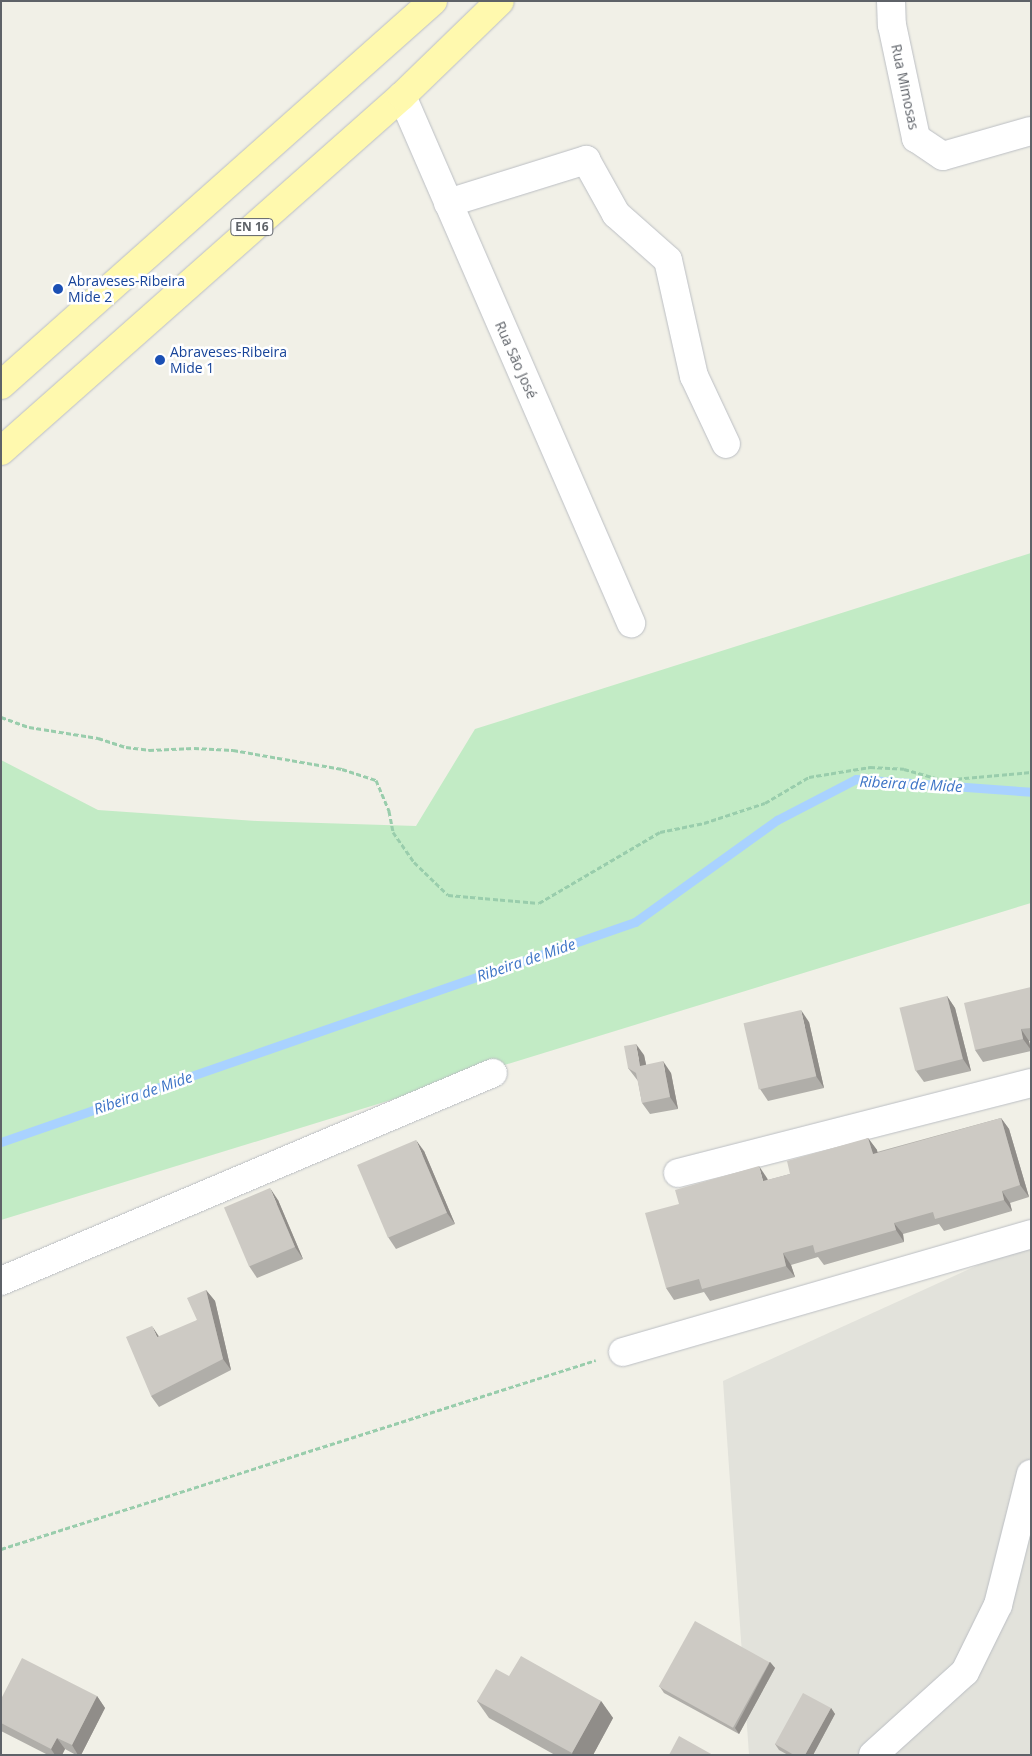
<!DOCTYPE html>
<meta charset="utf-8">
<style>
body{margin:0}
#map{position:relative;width:1032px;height:1756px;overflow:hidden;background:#f1f0e7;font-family:"Open Sans",sans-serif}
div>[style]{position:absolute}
.industrial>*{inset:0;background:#e2e2db}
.green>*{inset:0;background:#c2ebc5}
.stream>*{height:9px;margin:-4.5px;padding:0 4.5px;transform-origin:4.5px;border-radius:4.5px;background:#a9d2ff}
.path>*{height:3px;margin-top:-1.5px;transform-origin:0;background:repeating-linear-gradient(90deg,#99cdac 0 5px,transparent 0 7.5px)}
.roads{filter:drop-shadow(0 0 1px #bbbec3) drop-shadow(0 0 1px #bbbec3)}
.street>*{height:28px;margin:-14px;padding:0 14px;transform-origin:14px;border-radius:14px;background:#fff}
.primary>*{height:28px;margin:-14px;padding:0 14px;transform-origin:14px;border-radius:14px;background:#fff9ae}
.wall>*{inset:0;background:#b0aea9}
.shaded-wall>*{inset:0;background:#908d89}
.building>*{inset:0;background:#cdcac4;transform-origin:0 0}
.dots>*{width:14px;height:14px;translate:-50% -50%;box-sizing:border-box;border:2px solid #fff;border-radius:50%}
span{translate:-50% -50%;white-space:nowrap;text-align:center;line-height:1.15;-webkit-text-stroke:5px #fff;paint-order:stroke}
.shield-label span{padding:1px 4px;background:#fff;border:1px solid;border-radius:4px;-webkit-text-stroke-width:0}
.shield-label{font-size:12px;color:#5e6268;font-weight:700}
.street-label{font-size:14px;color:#5e6268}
.transit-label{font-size:14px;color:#164399}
.left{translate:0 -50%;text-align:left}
.water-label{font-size:15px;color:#3d74c6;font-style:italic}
.frame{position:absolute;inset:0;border:2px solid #5e6268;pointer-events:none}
</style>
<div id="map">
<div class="industrial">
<div style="clip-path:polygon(1031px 1241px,1031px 1755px,749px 1755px,723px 1381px)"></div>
</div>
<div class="green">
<div style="clip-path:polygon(1031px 553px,1031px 903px,1px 1220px,1px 760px,98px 810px,257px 821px,416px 826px,475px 729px)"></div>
</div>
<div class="stream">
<div style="left:1px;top:1142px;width:671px;rotate:-19.14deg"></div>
<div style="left:635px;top:922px;width:175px;rotate:-35.7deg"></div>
<div style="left:777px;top:820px;width:89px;rotate:-27.4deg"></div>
<div style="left:856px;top:779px;width:175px;rotate:4.2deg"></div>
</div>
<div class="path">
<div style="left:1px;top:717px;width:30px;rotate:20deg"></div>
<div style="left:29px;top:727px;width:70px;rotate:9.1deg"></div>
<div style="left:98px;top:738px;width:29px;rotate:18deg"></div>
<div style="left:126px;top:747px;width:23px;rotate:7deg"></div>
<div style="left:149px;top:750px;width:45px;rotate:-2.5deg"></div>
<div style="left:194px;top:748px;width:39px;rotate:3deg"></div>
<div style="left:233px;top:750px;width:111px;rotate:9.9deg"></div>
<div style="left:342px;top:769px;width:36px;rotate:18deg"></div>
<div style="left:376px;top:780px;width:34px;rotate:67deg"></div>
<div style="left:389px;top:811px;width:21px;rotate:79deg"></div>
<div style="left:393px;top:832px;width:37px;rotate:55deg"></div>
<div style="left:414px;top:862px;width:47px;rotate:44.1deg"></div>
<div style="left:448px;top:895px;width:91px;rotate:5deg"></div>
<div style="left:539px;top:903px;width:140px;rotate:-30.4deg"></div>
<div style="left:660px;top:832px;width:45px;rotate:-11.6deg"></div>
<div style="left:704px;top:823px;width:64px;rotate:-18.2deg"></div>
<div style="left:765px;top:803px;width:51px;rotate:-30.6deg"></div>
<div style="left:809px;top:777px;width:62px;rotate:-9.3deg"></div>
<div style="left:870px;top:767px;width:34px;rotate:3deg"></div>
<div style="left:904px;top:769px;width:40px;rotate:16deg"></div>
<div style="left:942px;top:780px;width:89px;rotate:-5.1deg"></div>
<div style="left:1px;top:1549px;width:624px;rotate:-17.62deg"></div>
</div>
<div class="roads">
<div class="street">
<div style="left:891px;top:1px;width:24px;rotate:88deg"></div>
<div style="left:892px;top:25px;width:116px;rotate:78deg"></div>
<div style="left:916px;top:138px;width:32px;rotate:34deg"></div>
<div style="left:943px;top:156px;width:91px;rotate:-15.9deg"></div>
<div style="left:402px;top:96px;width:575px;rotate:66.51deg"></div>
<div style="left:448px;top:203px;width:145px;rotate:-17.3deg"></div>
<div style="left:586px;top:160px;width:62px;rotate:60.9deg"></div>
<div style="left:616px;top:214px;width:69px;rotate:41.5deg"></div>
<div style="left:668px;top:260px;width:119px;rotate:77.4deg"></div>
<div style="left:694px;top:376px;width:75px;rotate:64.8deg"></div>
<div style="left:678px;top:1173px;width:364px;rotate:-14.3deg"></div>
<div style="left:1px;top:1281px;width:534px;rotate:-22.92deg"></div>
<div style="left:623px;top:1352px;width:425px;rotate:-16.1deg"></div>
<div style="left:873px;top:1755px;width:124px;rotate:-42.1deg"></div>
<div style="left:965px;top:1672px;width:75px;rotate:-63.8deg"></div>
<div style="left:998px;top:1605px;width:135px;rotate:-75.9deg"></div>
</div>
<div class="primary">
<div style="left:1px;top:385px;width:578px;rotate:-41.63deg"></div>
<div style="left:1px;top:451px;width:536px;rotate:-41.52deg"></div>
<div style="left:402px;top:96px;width:136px;rotate:-44.1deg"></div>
</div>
</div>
<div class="wall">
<div style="clip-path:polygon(1031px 987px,1031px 1041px,1029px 1041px,1031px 1051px,983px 1062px,975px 1050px)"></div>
<div style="clip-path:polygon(947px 996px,955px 1008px,971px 1071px,924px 1082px,916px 1071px)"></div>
<div style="clip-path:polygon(809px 1022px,824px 1088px,768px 1101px,760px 1089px)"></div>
<div style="clip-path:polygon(644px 1055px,646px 1065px,671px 1073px,678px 1109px,650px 1114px,642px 1103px,638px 1081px,628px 1068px)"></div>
<div style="clip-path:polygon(1001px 1118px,1009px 1129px,1029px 1197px,1010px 1203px,1012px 1211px,944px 1231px,939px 1224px,903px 1234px,904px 1242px,824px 1265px,818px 1257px,791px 1265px,795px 1277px,710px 1301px,704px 1292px,674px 1300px,666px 1288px,767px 1178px,768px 1180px,790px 1174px,868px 1138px,877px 1150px,877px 1152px)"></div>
<div style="clip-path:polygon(424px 1151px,455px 1224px,396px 1249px,388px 1237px)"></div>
<div style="clip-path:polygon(278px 1200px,303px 1259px,257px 1278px,249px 1266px)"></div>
<div style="clip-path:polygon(206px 1290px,215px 1301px,231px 1370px,159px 1407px,151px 1396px,197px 1320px)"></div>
<div style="clip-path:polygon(770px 1662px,775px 1668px,739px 1734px,664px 1693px,660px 1687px)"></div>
<div style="clip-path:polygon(509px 1676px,601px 1701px,613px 1718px,593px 1755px,555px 1755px,489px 1718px,477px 1701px)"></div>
<div style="clip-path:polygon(97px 1696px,105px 1708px,81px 1755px,76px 1755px,65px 1749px,62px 1755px,48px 1755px,1px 1731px,1px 1699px)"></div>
<div style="clip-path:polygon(831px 1708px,835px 1714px,813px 1755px,788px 1755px,779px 1750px,775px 1744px)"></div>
</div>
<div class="shaded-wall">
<div style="clip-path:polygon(947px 996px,955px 1008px,971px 1071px,963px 1059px)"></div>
<div style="clip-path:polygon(801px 1010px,809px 1022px,824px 1088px,816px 1076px)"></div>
<div style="clip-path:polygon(1021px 1029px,1029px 1041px,1031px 1050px,1023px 1039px)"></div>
<div style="clip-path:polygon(636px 1044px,644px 1055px,649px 1078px,640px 1066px)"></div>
<div style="clip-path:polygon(663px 1061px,671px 1073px,678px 1109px,670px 1097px)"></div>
<div style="clip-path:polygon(1001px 1118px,1009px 1129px,1029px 1197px,1020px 1185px)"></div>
<div style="clip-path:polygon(868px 1138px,877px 1150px,881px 1165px,873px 1154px)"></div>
<div style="clip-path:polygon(416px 1140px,424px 1151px,455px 1224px,447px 1213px)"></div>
<div style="clip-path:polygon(759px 1166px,767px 1178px,771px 1193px,763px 1181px)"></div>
<div style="clip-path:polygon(270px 1188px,278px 1200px,303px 1259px,295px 1247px)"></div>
<div style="clip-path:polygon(1002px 1191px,1010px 1203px,1012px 1211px,1004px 1200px)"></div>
<div style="clip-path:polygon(894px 1223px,903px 1234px,904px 1242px,896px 1230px)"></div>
<div style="clip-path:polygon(783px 1253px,791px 1265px,795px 1277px,786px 1266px)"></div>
<div style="clip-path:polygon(206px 1290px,215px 1301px,231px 1370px,223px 1359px)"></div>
<div style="clip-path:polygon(152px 1326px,160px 1338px,157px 1337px)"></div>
<div style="clip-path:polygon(770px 1662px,775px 1668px,739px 1734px,735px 1728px)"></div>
<div style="clip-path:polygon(97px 1696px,105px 1708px,81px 1755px,78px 1755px,72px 1745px)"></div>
<div style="clip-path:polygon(601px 1701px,613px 1718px,593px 1755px,573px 1755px,572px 1753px)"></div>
<div style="clip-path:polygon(831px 1708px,835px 1714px,813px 1755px,805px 1755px)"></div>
<div style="clip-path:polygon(57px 1738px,65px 1749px,62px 1755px,55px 1755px,51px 1749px)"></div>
</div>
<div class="building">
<div style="clip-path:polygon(1031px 987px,1031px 1028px,1021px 1029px,1023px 1039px,975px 1050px,964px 1003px)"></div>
<div style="left:947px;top:996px;width:65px;height:49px;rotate:76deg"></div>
<div style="left:801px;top:1010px;width:68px;height:59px;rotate:77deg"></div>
<div style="clip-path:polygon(636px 1044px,640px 1066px,663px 1061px,670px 1097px,642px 1103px,636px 1073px,628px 1068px,624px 1046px)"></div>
<div style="clip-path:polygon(1001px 1118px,1020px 1185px,1002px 1191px,1004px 1200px,935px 1219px,933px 1212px,894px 1223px,896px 1230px,815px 1253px,813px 1245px,783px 1253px,786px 1266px,702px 1289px,699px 1279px,666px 1288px,645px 1213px,679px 1204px,675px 1190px,759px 1166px,763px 1181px,790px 1174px,787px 1161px,868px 1138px,873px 1154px)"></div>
<div style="left:416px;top:1140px;width:79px;height:64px;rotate:67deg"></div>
<div style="left:270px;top:1188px;width:64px;height:50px;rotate:67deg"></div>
<div style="clip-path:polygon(206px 1290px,223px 1359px,151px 1396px,126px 1337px,152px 1326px,157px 1337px,197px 1320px,187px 1298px)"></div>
<div style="left:695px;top:1621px;width:85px;height:75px;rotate:29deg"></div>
<div style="clip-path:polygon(521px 1656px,601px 1701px,572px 1753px,477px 1701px,496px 1669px,509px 1676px)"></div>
<div style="clip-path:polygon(22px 1658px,97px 1696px,72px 1745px,57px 1738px,51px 1749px,1px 1723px,1px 1699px)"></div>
<div style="clip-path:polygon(803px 1693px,831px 1708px,805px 1755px,794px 1755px,775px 1744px)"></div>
<div style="clip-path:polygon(679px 1736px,713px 1755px,669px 1755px)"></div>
</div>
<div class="dots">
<div style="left:58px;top:289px;background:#1a4fb4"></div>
<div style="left:160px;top:360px;background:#1a4fb4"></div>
</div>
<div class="shield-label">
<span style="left:252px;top:227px">EN 16</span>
</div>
<div class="street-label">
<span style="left:905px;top:87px;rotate:78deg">Rua Mimosas</span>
<span style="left:516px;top:360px;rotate:66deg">Rua São José</span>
</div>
<div class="transit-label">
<span class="left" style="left:68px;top:289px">Abraveses-Ribeira<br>Mide 2</span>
<span class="left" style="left:170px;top:360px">Abraveses-Ribeira<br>Mide 1</span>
</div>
<div class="water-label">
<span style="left:911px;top:784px;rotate:3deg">Ribeira de Mide</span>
<span style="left:526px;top:960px;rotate:-19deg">Ribeira de Mide</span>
<span style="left:143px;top:1093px;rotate:-19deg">Ribeira de Mide</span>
</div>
<div class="frame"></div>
</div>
